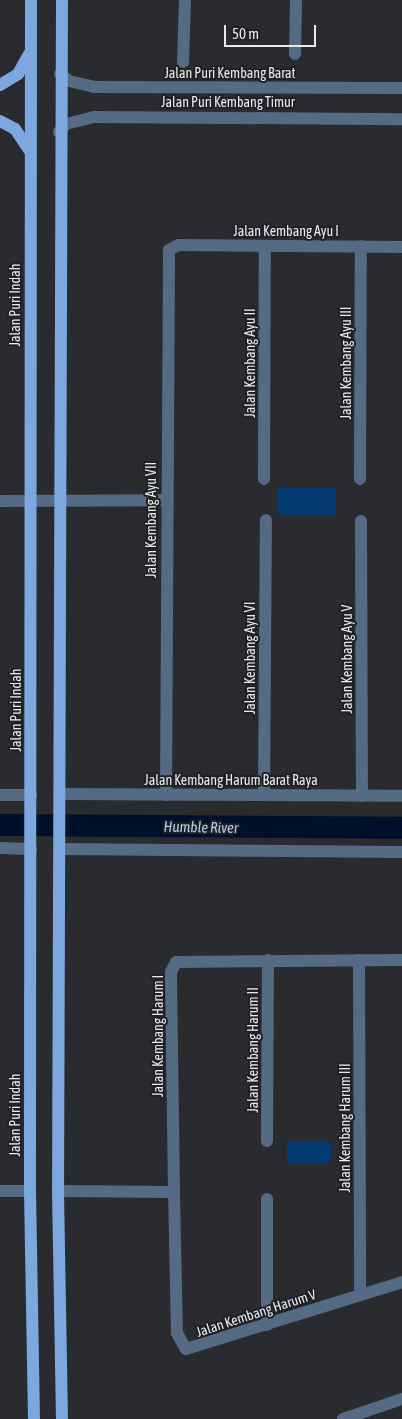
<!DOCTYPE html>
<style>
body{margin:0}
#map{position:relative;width:402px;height:1419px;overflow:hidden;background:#292b2e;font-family:"Asap Condensed",sans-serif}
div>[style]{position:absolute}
.green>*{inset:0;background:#033a71;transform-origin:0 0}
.river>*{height:22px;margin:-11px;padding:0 11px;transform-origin:11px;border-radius:11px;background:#000f2b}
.minor>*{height:12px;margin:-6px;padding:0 6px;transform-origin:6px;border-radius:6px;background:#556a84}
.major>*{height:12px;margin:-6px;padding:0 6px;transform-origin:6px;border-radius:6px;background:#7ca8df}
span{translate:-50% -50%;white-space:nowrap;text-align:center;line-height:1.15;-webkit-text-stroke:4px #1f2124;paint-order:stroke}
.street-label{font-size:14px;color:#e8eaec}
.water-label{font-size:15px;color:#b2ceef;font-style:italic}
.scale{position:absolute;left:224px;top:25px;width:92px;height:22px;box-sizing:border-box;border:2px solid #e8eaec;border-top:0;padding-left:6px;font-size:15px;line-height:18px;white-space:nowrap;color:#e8eaec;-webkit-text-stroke:4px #1f2124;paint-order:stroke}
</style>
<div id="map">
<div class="green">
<div style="left:336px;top:487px;width:28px;height:59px;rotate:90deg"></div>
<div style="left:331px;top:1141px;width:22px;height:44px;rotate:90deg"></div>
</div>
<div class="river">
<div style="left:0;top:825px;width:402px;rotate:0.4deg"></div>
</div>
<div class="minor">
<div style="left:295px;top:54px;width:54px;rotate:-88.9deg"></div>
<div style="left:183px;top:62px;width:62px;rotate:-88.2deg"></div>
<div style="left:60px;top:74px;width:11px;rotate:38deg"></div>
<div style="left:69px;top:81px;width:26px;rotate:13deg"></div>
<div style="left:94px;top:87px;width:308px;rotate:0.2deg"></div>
<div style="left:59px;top:132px;width:11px;rotate:-49deg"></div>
<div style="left:66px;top:124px;width:29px;rotate:-14deg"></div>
<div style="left:94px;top:117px;width:308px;rotate:0.4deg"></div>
<div style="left:264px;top:479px;width:233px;rotate:-89.8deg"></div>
<div style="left:360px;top:479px;width:233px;rotate:-89.8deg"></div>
<div style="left:0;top:501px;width:166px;rotate:-0.3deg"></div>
<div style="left:361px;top:521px;width:275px;rotate:89.8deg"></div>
<div style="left:60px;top:794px;width:342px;rotate:0.3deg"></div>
<div style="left:0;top:795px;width:31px"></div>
<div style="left:166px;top:795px;width:545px;rotate:-89.68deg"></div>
<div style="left:169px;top:250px;width:10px;rotate:-29deg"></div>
<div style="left:178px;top:245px;width:224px;rotate:0.5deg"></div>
<div style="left:264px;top:795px;width:275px;rotate:-89.6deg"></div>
<div style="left:0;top:848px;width:31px;rotate:2deg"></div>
<div style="left:60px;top:849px;width:342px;rotate:0.5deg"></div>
<div style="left:359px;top:960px;width:335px;rotate:89.8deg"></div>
<div style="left:267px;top:1141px;width:181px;rotate:-89.7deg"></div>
<div style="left:0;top:1191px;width:30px"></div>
<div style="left:58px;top:1191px;width:116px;rotate:0.5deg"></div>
<div style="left:174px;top:1192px;width:220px;rotate:-90.8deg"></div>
<div style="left:171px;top:972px;width:11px;rotate:-63deg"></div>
<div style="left:176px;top:962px;width:226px;rotate:-0.5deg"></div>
<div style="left:174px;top:1192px;width:141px;rotate:88.8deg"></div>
<div style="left:177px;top:1333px;width:18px;rotate:61deg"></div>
<div style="left:186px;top:1349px;width:226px;rotate:-17.2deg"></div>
<div style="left:267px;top:1325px;width:126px;rotate:-90deg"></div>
<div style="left:343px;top:1419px;width:62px;rotate:-18.7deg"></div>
</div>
<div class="major">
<div style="left:31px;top:0;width:1191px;rotate:90.05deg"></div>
<div style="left:30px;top:1191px;width:228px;rotate:89deg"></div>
<div style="left:62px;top:0;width:1191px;rotate:90.19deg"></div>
<div style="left:58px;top:1191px;width:228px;rotate:89deg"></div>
<div style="left:0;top:85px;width:21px;rotate:-31deg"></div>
<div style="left:18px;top:74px;width:23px;rotate:-61deg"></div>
<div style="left:0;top:121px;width:17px;rotate:28deg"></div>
<div style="left:15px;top:129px;width:25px;rotate:56deg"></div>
</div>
<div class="street-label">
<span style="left:230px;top:73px">Jalan Puri Kembang Barat</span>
<span style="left:228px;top:102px">Jalan Puri Kembang Timur</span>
<span style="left:286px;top:231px">Jalan Kembang Ayu I</span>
<span style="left:15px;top:305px;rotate:-90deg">Jalan Puri Indah</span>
<span style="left:250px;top:363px;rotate:-90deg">Jalan Kembang Ayu II</span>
<span style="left:346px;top:363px;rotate:-90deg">Jalan Kembang Ayu III</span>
<span style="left:151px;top:520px;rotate:-90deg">Jalan Kembang Ayu VII</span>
<span style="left:250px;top:658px;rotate:-90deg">Jalan Kembang Ayu VI</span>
<span style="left:347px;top:659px;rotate:-90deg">Jalan Kembang Ayu V</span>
<span style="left:16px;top:710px;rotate:-90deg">Jalan Puri Indah</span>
<span style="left:231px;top:780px">Jalan Kembang Harum Barat Raya</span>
<span style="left:158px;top:1036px;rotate:-90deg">Jalan Kembang Harum I</span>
<span style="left:253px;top:1050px;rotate:-90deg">Jalan Kembang Harum II</span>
<span style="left:15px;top:1115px;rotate:-90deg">Jalan Puri Indah</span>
<span style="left:345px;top:1128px;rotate:-90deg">Jalan Kembang Harum III</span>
<span style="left:256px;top:1313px;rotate:-18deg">Jalan Kembang Harum V</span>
</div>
<div class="water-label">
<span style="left:201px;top:827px;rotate:1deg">Humble River</span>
</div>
<div class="scale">50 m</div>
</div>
